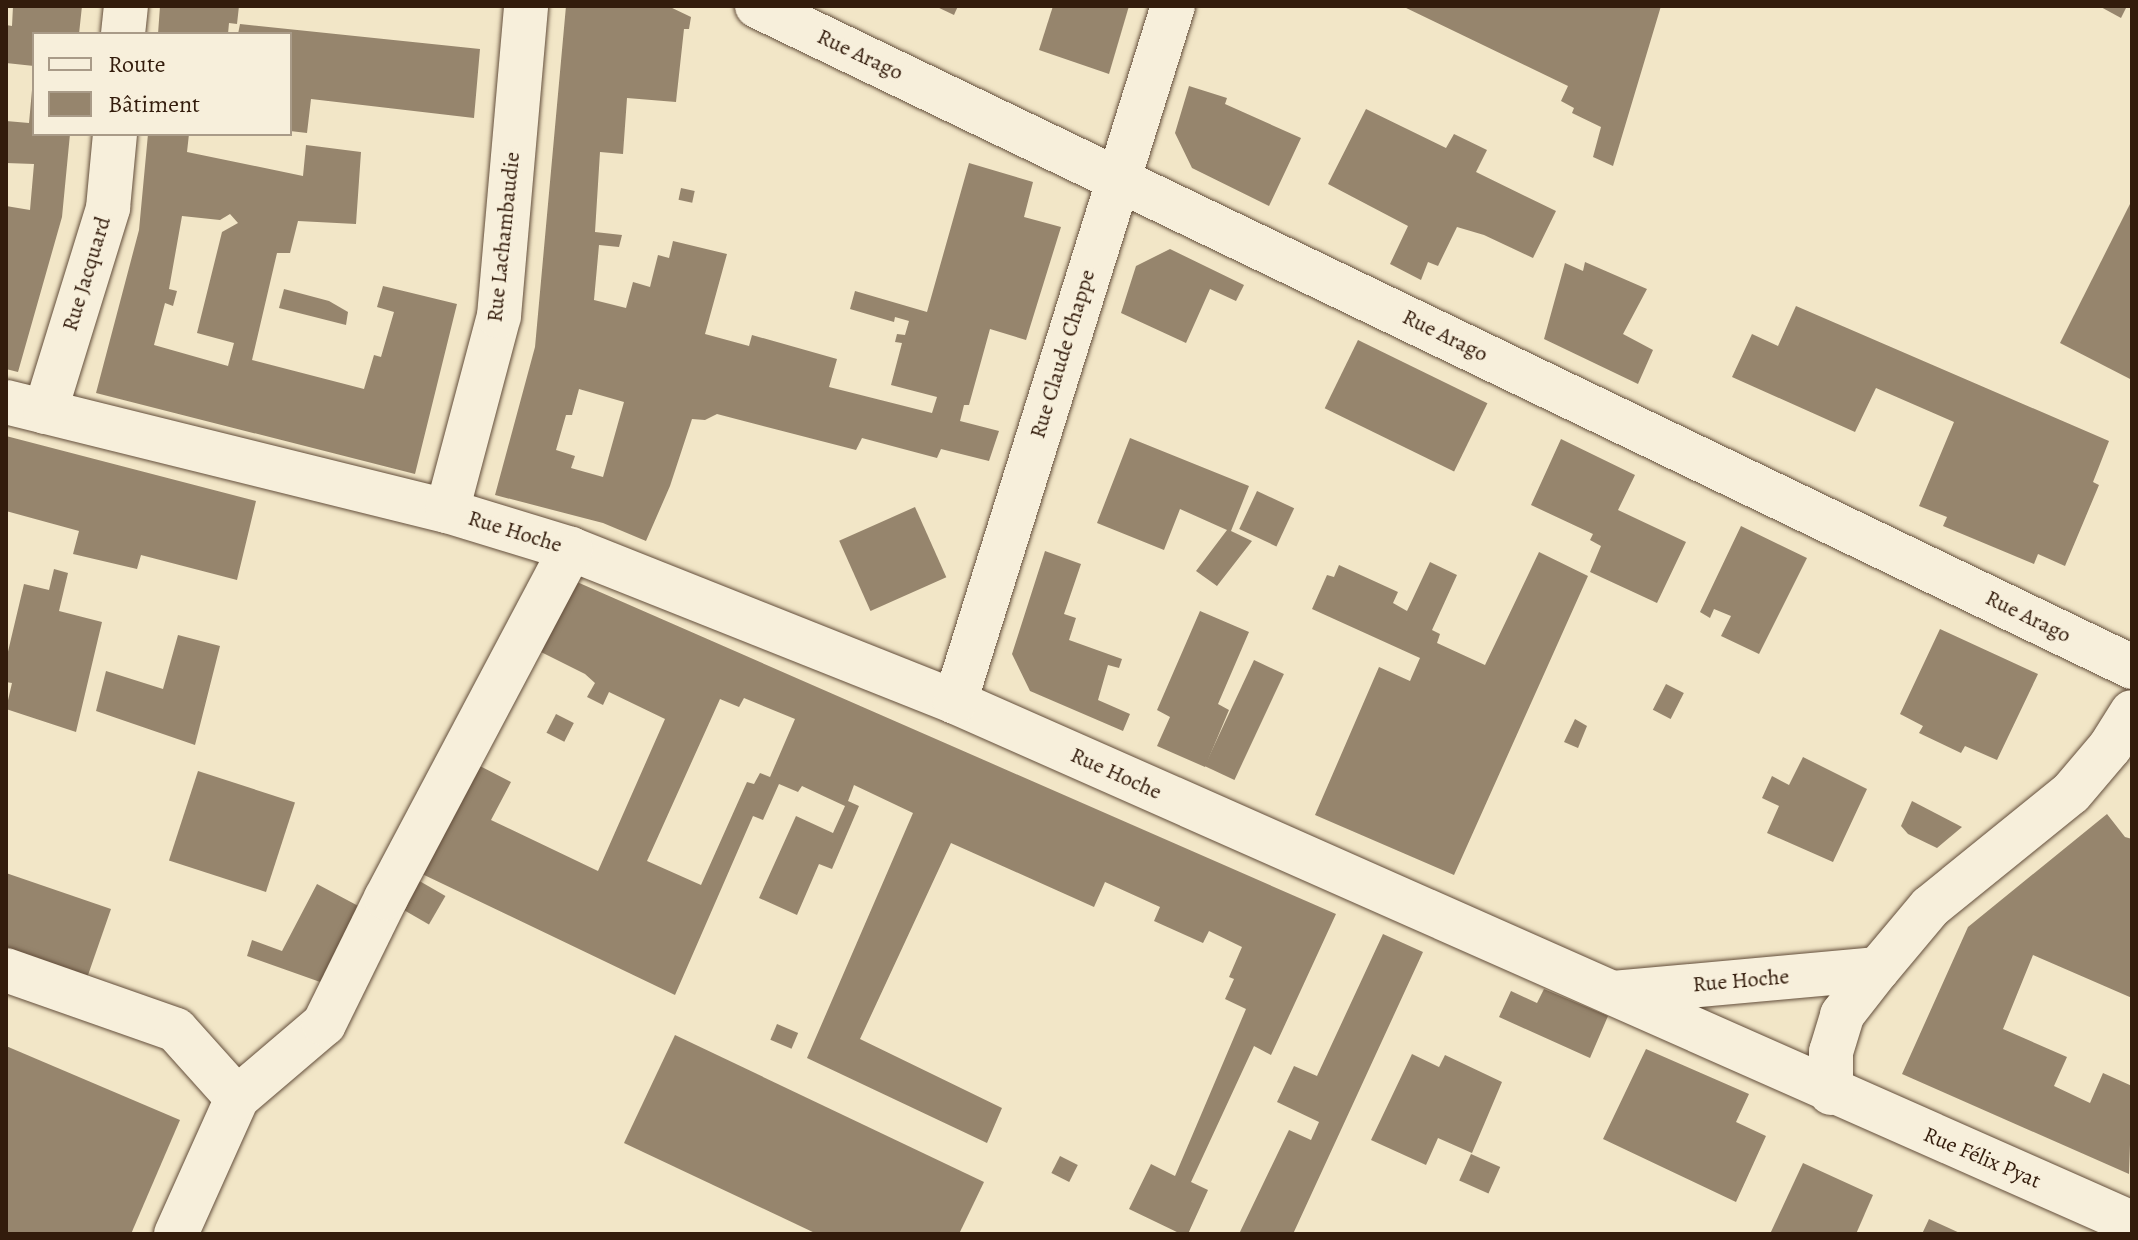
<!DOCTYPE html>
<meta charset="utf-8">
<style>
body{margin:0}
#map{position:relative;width:2138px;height:1240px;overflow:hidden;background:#f2e6c7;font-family:Alegreya,serif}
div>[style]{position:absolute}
.building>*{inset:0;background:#96856d;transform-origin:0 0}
.roads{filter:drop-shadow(0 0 2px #634e3b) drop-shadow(0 0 2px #634e3b)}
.minor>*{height:44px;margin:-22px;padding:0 22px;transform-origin:22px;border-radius:22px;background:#f7efdb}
span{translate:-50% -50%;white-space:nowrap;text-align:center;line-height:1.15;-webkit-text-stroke:7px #f7efdb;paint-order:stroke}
.street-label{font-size:22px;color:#331c0c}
.frame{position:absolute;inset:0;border:8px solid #331c0c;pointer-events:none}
.legend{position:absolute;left:32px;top:32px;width:260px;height:104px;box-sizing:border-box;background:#f7efdb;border:2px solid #a99b88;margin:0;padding:10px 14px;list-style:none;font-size:24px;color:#331c0c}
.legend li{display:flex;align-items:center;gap:16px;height:40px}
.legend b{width:40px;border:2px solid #a99b88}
</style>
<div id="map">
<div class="building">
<div style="clip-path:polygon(13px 6px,82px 6px,79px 34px,34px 34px,34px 66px,6px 63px,6px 25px,12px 26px)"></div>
<div style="clip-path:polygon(160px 6px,239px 6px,237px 24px,229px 23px,228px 34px,158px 34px)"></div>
<div style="clip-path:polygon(evenodd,566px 6px,668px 6px,691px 17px,689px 29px,684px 29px,676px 102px,627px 98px,623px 154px,600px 152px,595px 232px,622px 235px,619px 247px,599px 245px,594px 300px,626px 308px,633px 282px,650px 287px,658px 255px,669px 258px,673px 241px,727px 254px,705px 334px,749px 346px,752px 335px,837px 359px,829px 387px,932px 413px,937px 397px,891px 385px,902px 343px,895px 342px,897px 334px,905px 335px,909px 321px,895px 317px,894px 322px,850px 309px,855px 291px,927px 312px,969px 163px,1033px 182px,1024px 217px,1061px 227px,1026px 340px,990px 329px,969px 405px,964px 405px,960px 421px,999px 431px,989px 461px,941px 449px,937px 458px,862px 438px,856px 450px,717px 414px,705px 420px,692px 419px,670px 486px,646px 541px,603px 523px,495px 495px,535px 347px,566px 6px,579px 389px,624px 402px,603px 477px,571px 468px,575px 456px,556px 450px,566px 415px,572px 415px,579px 389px)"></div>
<div style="clip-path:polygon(935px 6px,958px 6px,954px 15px)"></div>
<div style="clip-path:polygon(1053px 6px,1129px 6px,1109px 74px,1039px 50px)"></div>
<div style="clip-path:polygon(1402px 6px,1661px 6px,1613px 166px,1593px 157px,1601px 127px,1572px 113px,1574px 108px,1561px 101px,1568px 86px)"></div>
<div style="clip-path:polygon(2099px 6px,2127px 6px,2121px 18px)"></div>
<div style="clip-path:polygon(240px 24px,480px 49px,474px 118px,311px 99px,307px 133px,290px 131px,290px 34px,238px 34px)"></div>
<div style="clip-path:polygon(1189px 86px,1227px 98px,1225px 104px,1301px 138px,1269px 206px,1192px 168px,1175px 133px)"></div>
<div style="clip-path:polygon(32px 90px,34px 134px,70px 134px,62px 217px,18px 372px,6px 369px,6px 206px,30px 210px,34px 164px,6px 163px,6px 121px,29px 123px)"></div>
<div style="clip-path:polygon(1366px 109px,1446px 148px,1454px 134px,1487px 150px,1476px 172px,1556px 211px,1533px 258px,1484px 235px,1457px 227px,1438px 266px,1428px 262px,1421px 280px,1390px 264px,1408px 226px,1328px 184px)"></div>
<div style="clip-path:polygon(evenodd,148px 134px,189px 134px,187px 152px,303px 176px,306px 145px,361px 152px,356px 224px,298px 221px,290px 253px,277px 253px,252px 360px,364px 389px,374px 355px,381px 357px,394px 312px,377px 307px,383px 286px,457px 304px,415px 474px,96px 393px,139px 230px,148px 134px,230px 214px,238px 223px,222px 232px,197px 333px,234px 343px,228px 366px,154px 345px,165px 303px,173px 306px,177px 291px,169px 289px,182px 216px,220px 220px,230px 214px)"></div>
<div style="left:681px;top:188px;width:14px;height:12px;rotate:12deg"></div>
<div style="clip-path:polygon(2132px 200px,2132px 380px,2060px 343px)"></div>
<div style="clip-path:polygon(1170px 249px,1244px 285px,1236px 301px,1210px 289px,1186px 343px,1121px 313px,1136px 266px)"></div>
<div style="clip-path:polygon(1585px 262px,1647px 289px,1623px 334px,1653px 350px,1638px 384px,1544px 339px,1565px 263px,1583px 271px)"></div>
<div style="clip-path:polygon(284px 289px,329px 301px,348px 312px,346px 325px,279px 308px)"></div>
<div style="clip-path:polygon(1796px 306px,2109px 441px,2093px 482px,2099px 485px,2065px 566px,2038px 554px,2034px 564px,1943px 526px,1947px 517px,1919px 506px,1954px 422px,1876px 388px,1855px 432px,1732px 377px,1752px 334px,1778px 346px)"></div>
<div style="left:1358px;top:340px;width:144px;height:76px;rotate:26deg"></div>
<div style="clip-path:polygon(6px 436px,256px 501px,237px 580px,141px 555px,137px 569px,73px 554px,79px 531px,6px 511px)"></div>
<div style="clip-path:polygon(1130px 438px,1249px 486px,1231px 531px,1252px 541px,1217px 586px,1196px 571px,1227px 530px,1180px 509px,1164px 550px,1097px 523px)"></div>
<div style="clip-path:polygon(1561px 439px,1635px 475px,1618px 510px,1686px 542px,1657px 603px,1590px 572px,1601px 546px,1590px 540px,1593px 534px,1531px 505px)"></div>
<div style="left:1257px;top:491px;width:41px;height:42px;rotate:25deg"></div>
<div style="left:915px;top:507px;width:77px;height:83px;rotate:66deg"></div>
<div style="clip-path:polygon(1741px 526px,1807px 558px,1759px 654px,1721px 636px,1731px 616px,1714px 609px,1710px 618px,1700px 612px)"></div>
<div style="clip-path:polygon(1045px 551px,1081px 564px,1064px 614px,1076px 618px,1069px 640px,1122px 659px,1119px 668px,1108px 665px,1098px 700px,1130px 714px,1123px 731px,1030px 691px,1012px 654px)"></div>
<div style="clip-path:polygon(1539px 552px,1588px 576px,1454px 875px,1315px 815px,1379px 667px,1410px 681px,1420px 658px,1312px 609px,1327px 575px,1334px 577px,1339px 565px,1398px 592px,1393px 603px,1407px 611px,1430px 562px,1457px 575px,1432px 630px,1440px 634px,1437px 643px,1485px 665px)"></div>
<div style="clip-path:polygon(54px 569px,68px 573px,59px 611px,102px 622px,76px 732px,6px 709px,12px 683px,6px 682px,6px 660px,24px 584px,49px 590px)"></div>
<div style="clip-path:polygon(evenodd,577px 582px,1336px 914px,1271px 1055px,1254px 1046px,1191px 1182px,1208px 1190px,1188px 1234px,1181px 1234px,1129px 1209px,1151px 1164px,1175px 1176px,1246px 1009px,1225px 999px,1234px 979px,1229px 977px,1242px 947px,1209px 931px,1203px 943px,1154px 921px,1160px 907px,1105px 882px,1094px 907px,951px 843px,860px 1039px,1002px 1108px,987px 1143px,807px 1058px,913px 813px,854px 785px,848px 801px,859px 806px,832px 869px,819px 864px,797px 915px,759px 898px,796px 816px,833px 833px,845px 806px,802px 786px,798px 792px,779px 784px,763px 820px,753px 816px,675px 995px,420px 873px,478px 765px,511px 782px,491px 820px,598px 871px,665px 719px,609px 692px,603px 705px,587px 697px,595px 683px,585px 674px,539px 651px,577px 582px,744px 698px,795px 719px,770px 777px,760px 773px,754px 784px,747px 782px,701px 885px,647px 861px,720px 699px,739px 707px,744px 698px)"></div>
<div style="clip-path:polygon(1200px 611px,1249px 632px,1218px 704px,1229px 710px,1205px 767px,1157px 746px,1170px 717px,1157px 710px)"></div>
<div style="clip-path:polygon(1940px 629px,2038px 674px,1997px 760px,1965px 746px,1961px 753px,1919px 733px,1923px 726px,1900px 714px)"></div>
<div style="clip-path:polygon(178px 635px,220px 646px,195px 745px,96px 711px,106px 671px,163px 689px)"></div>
<div style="left:1254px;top:660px;width:33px;height:117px;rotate:25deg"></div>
<div style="left:1666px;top:684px;width:20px;height:29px;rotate:27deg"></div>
<div style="left:556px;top:714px;width:20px;height:21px;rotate:27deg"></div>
<div style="clip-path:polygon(1575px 719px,1587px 726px,1578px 748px,1564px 742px)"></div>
<div style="clip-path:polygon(1803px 757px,1867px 789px,1833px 862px,1767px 833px,1779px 806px,1762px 798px,1772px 776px,1789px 785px)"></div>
<div style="left:198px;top:771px;width:102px;height:94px;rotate:18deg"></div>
<div style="clip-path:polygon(1912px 801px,1962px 827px,1937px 848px,1908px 834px,1901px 826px)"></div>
<div style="clip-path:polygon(2107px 814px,2125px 837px,2132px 839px,2132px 998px,2033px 955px,2003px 1029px,2067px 1057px,2054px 1086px,2090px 1103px,2103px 1073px,2132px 1086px,2129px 1174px,1902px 1074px,1968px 927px)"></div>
<div style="clip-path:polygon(6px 873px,111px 909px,87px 978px,6px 949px)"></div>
<div style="left:416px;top:879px;width:34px;height:33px;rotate:30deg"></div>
<div style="clip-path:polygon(317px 884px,364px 909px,323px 983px,247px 956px,252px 940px,282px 951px)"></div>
<div style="clip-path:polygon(1383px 934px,1423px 952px,1293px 1234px,1239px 1234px,1289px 1130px,1311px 1140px,1319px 1122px,1277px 1102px,1294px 1066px,1317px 1076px)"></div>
<div style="clip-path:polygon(1544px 989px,1608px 1016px,1590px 1058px,1499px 1017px,1511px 991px,1537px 1003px)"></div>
<div style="left:777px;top:1024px;width:23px;height:17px;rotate:23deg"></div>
<div style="clip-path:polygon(675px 1035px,984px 1182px,959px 1234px,817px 1234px,624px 1143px)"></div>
<div style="clip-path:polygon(6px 1046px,180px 1120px,131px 1234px,6px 1234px)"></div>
<div style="clip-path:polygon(1646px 1049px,1749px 1094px,1736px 1122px,1766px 1136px,1736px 1202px,1603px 1139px)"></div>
<div style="clip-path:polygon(1412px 1054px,1439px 1067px,1445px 1055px,1502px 1082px,1472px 1153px,1438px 1138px,1426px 1165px,1371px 1140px)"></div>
<div style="left:1471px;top:1154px;width:32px;height:29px;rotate:24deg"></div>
<div style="left:1060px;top:1156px;width:20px;height:19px;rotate:27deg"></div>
<div style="clip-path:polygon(1803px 1163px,1873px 1195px,1856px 1234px,1770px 1234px)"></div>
<div style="clip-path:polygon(1929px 1219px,1962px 1234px,1922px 1234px)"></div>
</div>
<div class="roads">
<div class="minor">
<div style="left:757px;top:6px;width:1526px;rotate:25.67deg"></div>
<div style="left:123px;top:34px;width:28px;rotate:-84deg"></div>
<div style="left:6px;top:402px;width:454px;rotate:13.9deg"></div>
<div style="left:447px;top:511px;width:130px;rotate:17deg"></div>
<div style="left:571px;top:549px;width:413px;rotate:21.7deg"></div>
<div style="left:955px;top:702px;width:1287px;rotate:23.88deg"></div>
<div style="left:45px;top:412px;width:214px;rotate:-72.8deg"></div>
<div style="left:108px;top:208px;width:74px;rotate:-84.6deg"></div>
<div style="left:447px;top:511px;width:202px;rotate:-75.1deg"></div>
<div style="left:499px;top:316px;width:311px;rotate:-85deg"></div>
<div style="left:955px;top:702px;width:729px;rotate:-72.61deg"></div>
<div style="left:6px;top:970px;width:180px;rotate:19.4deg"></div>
<div style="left:176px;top:1030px;width:91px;rotate:48.1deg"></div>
<div style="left:1613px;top:993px;width:266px;rotate:-5.2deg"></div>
<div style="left:1831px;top:1093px;width:41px;rotate:-90deg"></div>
<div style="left:1831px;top:1052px;width:39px;rotate:-73deg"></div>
<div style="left:1842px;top:1015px;width:58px;rotate:-52deg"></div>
<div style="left:1878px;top:969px;width:81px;rotate:-50deg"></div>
<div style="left:1930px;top:907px;width:181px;rotate:-39deg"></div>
<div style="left:2071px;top:793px;width:60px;rotate:-49.7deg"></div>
<div style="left:2110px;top:747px;width:41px;rotate:-57.8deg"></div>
<div style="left:176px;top:1234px;width:149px;rotate:-65.8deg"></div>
<div style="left:237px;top:1098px;width:114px;rotate:-40.4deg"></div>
<div style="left:324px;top:1024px;width:140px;rotate:-63.8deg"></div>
<div style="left:386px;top:898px;width:395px;rotate:-62.1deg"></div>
</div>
</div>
<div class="street-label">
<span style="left:860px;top:55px;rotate:25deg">Rue Arago</span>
<span style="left:504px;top:237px;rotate:-84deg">Rue Lachambaudie</span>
<span style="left:87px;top:274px;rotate:-73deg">Rue Jacquard</span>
<span style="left:1445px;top:336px;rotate:26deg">Rue Arago</span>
<span style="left:1063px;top:354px;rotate:-73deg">Rue Claude Chappe</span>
<span style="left:515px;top:532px;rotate:17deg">Rue Hoche</span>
<span style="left:2028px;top:617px;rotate:26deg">Rue Arago</span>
<span style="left:1116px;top:774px;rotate:24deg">Rue Hoche</span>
<span style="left:1741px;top:981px;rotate:-5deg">Rue Hoche</span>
<span style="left:1982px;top:1158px;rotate:23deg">Rue Félix Pyat</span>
</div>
<div class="frame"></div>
<ul class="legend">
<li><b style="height:10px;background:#f7efdb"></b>Route</li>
<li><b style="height:22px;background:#96856d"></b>Bâtiment</li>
</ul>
</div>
